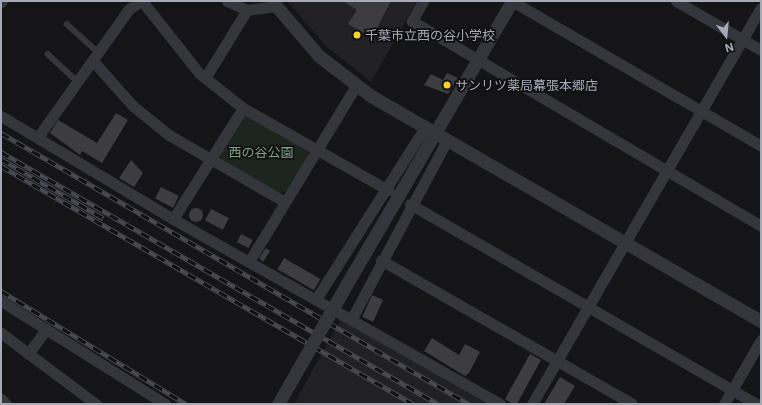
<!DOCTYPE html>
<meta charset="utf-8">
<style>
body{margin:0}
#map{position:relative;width:762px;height:405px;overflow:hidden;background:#151417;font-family:Inter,"Noto Sans JP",sans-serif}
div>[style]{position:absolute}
.built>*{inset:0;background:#212024}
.green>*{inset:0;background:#1c251e}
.building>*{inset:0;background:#3c3c41;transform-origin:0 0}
.round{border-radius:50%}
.service>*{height:5.5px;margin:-2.75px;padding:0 2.75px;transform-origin:2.75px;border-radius:2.75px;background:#35353c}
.minor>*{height:11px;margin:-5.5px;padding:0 5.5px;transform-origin:5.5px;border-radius:5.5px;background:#35353c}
.tertiary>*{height:13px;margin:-6.5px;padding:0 6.5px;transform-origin:6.5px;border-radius:6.5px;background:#35353c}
.rail>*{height:4.5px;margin-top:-2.25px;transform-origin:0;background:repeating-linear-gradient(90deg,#101012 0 9px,#484951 0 18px);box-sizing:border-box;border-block:1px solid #484951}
.tertiary-bridge>*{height:13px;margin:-6.5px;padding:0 6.5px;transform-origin:6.5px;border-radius:6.5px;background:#35353c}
.dots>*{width:11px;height:11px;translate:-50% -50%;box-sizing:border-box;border:2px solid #101012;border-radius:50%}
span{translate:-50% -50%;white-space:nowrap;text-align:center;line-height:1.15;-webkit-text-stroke:3.5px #101012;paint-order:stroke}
.poi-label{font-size:13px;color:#a6a9b7}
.left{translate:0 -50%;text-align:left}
.park-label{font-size:13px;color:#7ca383}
.frame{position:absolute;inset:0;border:2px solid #a6a9b7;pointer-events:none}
.north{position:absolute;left:706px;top:16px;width:40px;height:40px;-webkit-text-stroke:3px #101012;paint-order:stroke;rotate:164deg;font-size:11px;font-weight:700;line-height:16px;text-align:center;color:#a6a9b7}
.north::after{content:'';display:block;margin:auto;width:14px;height:18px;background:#a6a9b7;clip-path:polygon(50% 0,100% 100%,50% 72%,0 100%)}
</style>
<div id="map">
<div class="built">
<div style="clip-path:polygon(287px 1px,417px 1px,371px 82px,326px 46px)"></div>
<div style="clip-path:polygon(341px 319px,488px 404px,294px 404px)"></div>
</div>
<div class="green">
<div style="clip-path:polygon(249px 115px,307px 149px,309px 156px,286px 191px,280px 194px,222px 161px,220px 154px,242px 117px)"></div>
</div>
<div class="building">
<div style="clip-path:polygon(343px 1px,391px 1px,372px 38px,348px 24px,357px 10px)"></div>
<div style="clip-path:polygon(447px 73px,458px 78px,448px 94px,424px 85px,431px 74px,443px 80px)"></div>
<div style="clip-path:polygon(116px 113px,128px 120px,102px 163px,82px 151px,80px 155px,50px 133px,58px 120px,97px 143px)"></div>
<div style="clip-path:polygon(131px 160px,143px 173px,134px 187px,119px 178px)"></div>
<div style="left:161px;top:187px;width:20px;height:13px;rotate:27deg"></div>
<div class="round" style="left:189px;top:208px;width:14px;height:14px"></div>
<div style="left:211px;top:209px;width:20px;height:13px;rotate:27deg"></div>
<div style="left:241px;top:234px;width:13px;height:9px;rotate:27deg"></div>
<div style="clip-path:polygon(266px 248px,270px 251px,263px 262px,259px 258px)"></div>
<div style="left:284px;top:258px;width:42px;height:13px;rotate:30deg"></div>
<div style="left:372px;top:295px;width:12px;height:24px;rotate:24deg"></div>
<div style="clip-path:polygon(432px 338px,459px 355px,465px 344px,480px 352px,469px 373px,465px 376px,424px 351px)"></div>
<div style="clip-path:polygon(530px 354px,541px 360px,517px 404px,513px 404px,505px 399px)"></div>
<div style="clip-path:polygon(560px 377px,575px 386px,564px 404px,544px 404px)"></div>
</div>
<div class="service">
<div style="left:67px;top:24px;width:42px;rotate:42.1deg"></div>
<div style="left:48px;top:54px;width:41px;rotate:43deg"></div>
</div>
<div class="minor">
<div style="left:142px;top:1px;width:92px;rotate:51.6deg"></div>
<div style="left:199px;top:73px;width:56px;rotate:38.5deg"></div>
<div style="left:243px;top:108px;width:167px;rotate:29.5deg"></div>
<div style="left:227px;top:1px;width:22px;rotate:24deg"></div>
<div style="left:247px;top:10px;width:28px;rotate:-8deg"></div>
<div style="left:423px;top:1px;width:23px;rotate:119deg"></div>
<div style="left:412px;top:21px;width:405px;rotate:30.4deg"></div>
<div style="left:512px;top:1px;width:288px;rotate:30.2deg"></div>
<div style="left:676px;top:1px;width:98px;rotate:30deg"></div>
<div style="left:1px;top:2px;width:1px;rotate:-45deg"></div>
<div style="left:93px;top:61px;width:60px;rotate:48.4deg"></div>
<div style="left:133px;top:106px;width:46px;rotate:38.9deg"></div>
<div style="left:169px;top:135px;width:134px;rotate:30deg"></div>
<div style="left:205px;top:78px;width:80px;rotate:-58.3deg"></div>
<div style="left:1px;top:116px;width:200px;rotate:30.9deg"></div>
<div style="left:173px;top:219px;width:376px;rotate:29.5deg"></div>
<div style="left:38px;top:137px;width:157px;rotate:-54.6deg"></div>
<div style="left:129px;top:9px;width:14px;rotate:-34deg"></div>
<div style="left:410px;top:204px;width:400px;rotate:30deg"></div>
<div style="left:173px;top:219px;width:131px;rotate:-57.8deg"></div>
<div style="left:250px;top:260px;width:204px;rotate:-58.7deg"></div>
<div style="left:381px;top:260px;width:289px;rotate:29.8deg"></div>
<div style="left:316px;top:299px;width:204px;rotate:-57.6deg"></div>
<div style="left:1px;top:301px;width:194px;rotate:32.1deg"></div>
<div style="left:351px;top:320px;width:204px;rotate:-61.9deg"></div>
<div style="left:1px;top:333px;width:119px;rotate:36.8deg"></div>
<div style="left:28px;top:354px;width:31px;rotate:-54deg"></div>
<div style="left:1px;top:399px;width:7px;rotate:45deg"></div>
<div style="left:532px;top:404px;width:457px;rotate:-60deg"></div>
<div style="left:724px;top:404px;width:74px;rotate:-60deg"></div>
</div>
<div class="tertiary">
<div style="left:272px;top:1px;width:72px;rotate:49.5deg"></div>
<div style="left:319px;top:56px;width:66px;rotate:37.6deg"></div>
<div style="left:371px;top:96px;width:450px;rotate:30deg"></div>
<div style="left:352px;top:275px;width:317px;rotate:-59.7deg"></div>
</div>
<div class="rail">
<div style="left:1px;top:133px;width:541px;rotate:30.07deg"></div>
<div style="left:1px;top:152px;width:504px;rotate:29.97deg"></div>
<div style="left:1px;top:159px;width:118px;rotate:30deg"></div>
<div style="left:1px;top:166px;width:476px;rotate:30deg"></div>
<div style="left:1px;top:291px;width:217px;rotate:31.4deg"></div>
</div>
<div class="tertiary-bridge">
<div style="left:278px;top:404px;width:149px;rotate:-60.2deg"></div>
</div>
<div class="dots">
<div style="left:357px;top:35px;background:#fad129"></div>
<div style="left:447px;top:85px;background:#fad129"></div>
</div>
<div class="poi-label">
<span class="left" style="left:365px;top:35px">千葉市立西の谷小学校</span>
<span class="left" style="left:455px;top:85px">サンリツ薬局幕張本郷店</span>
</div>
<div class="park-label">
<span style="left:261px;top:152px">西の谷公園</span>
</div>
<div class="frame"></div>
<div class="north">N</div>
</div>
